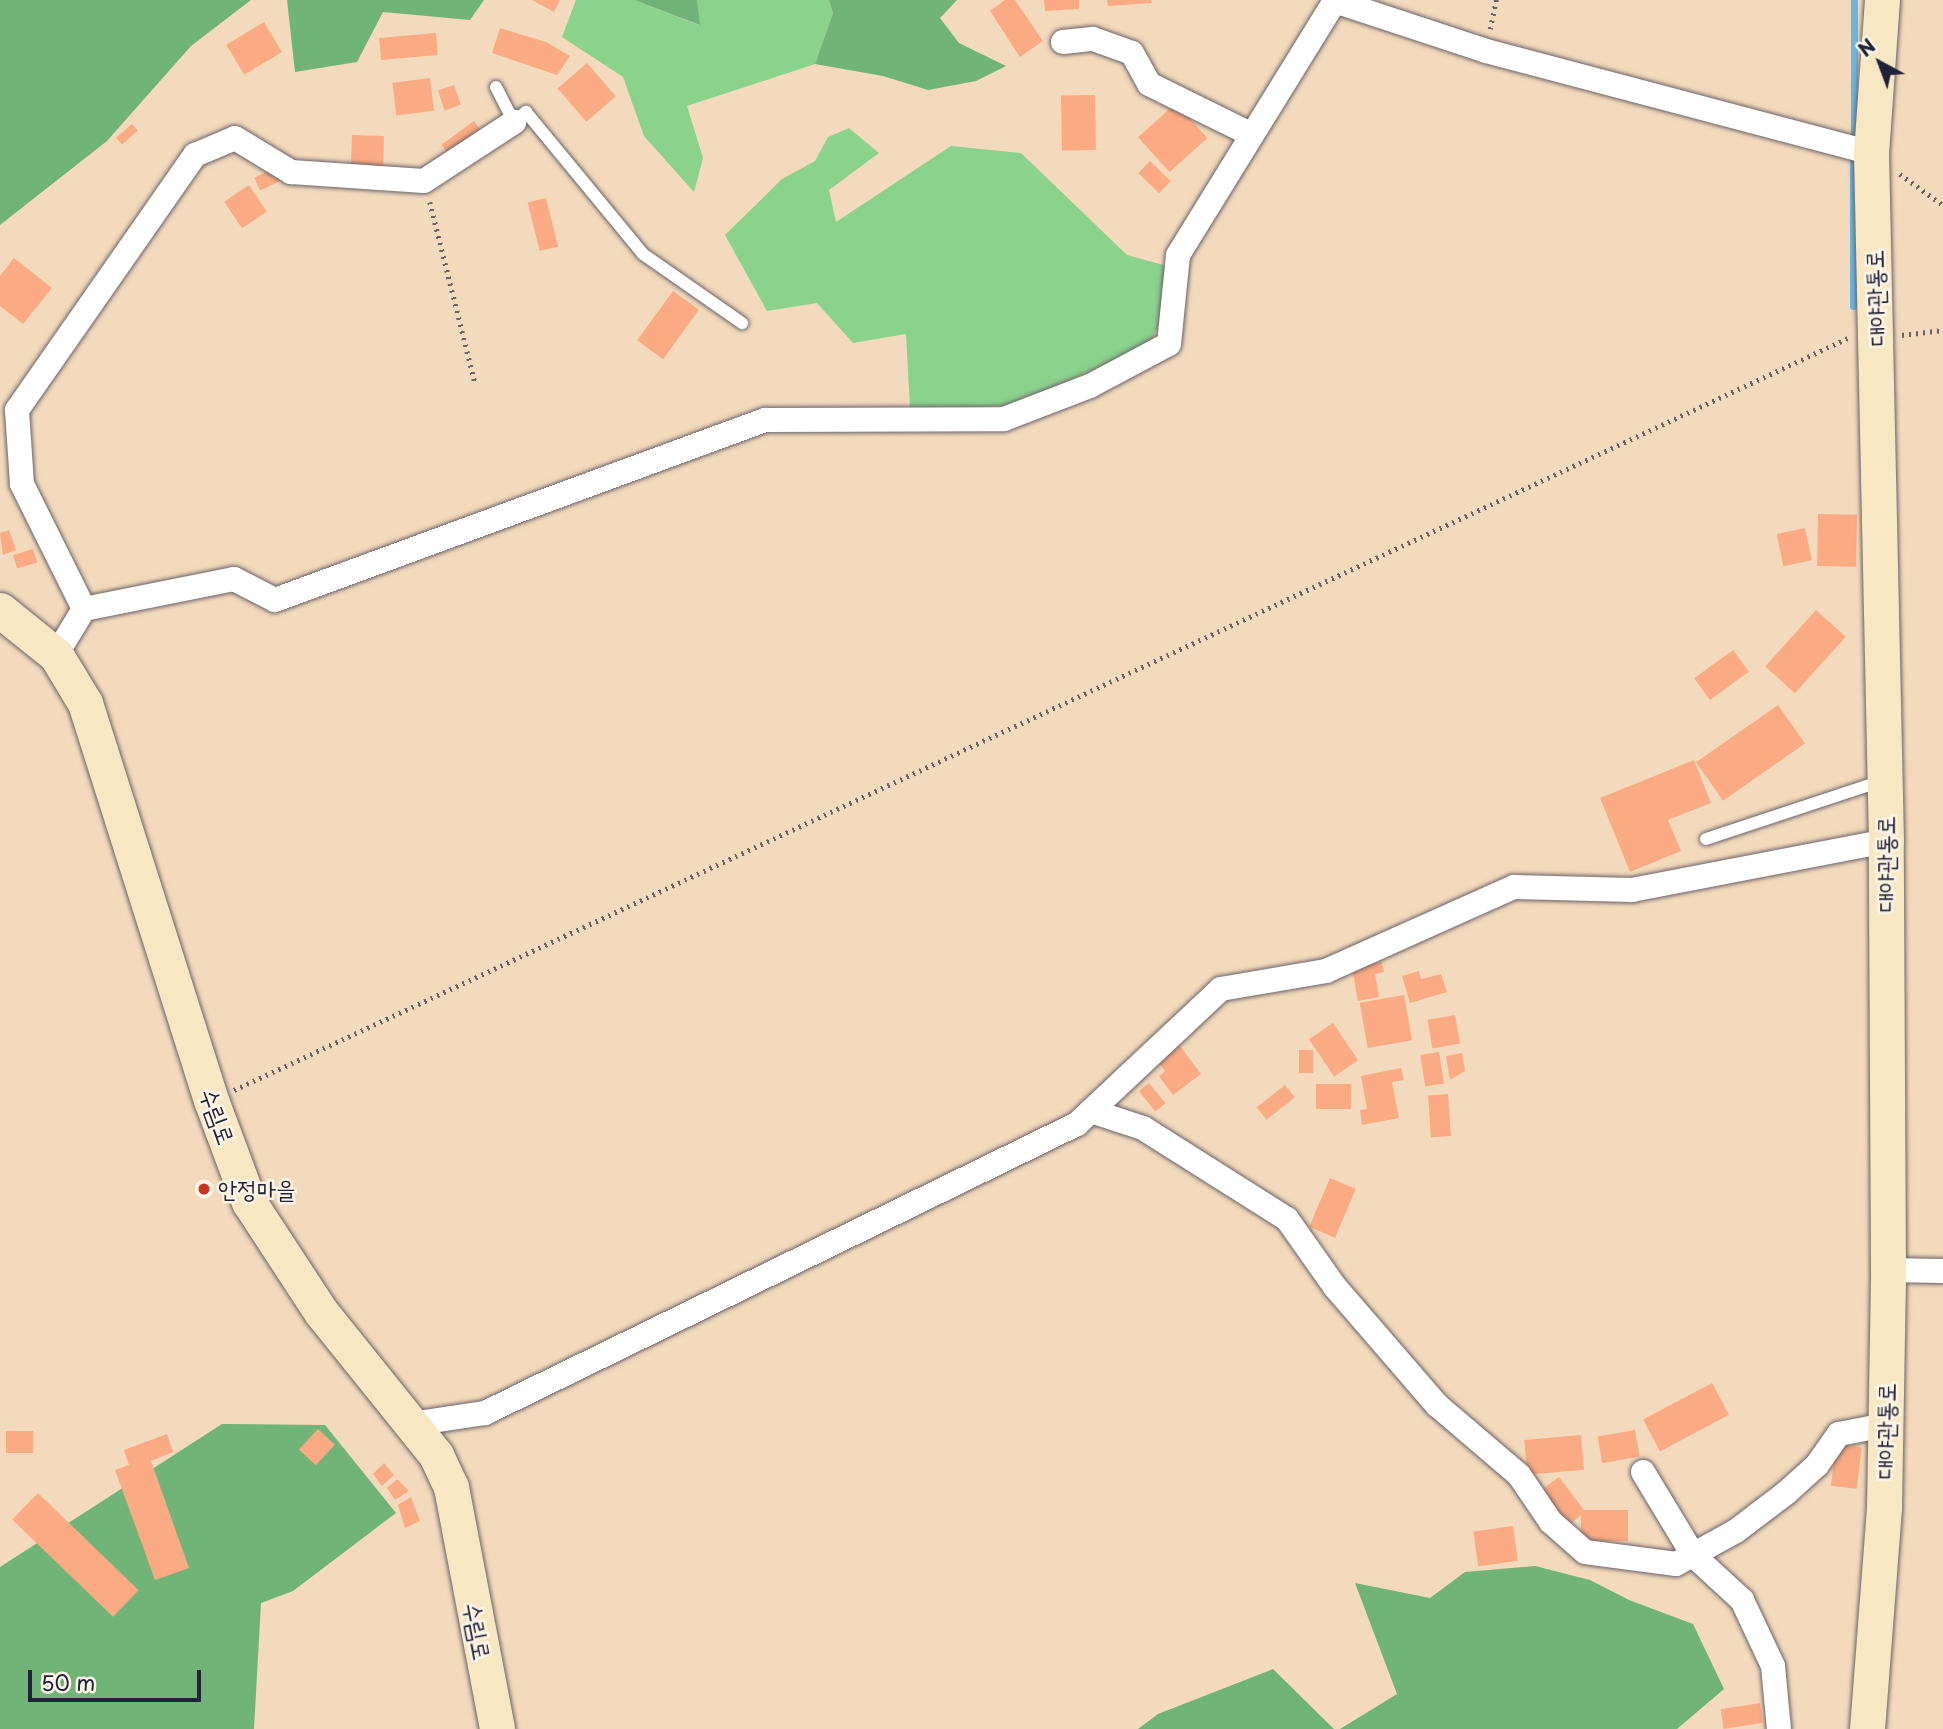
<!DOCTYPE html>
<meta charset="utf-8">
<style>
body{margin:0}
#map{position:relative;width:1943px;height:1729px;overflow:hidden;background:#f3dabc;font-family:"Playpen Sans","Poor Story",sans-serif}
div>[style]{position:absolute}
.green>*{inset:0;background:#8bd28d}
.forest>*{inset:0;background:#70b478}
.stream>*{height:7px;margin:-3.5px;padding:0 3.5px;transform-origin:3.5px;border-radius:3.5px;background:#68b8e3}
.building>*{inset:0;background:#fbab83;transform-origin:0 0}
.path>*{height:4.5px;margin-top:-2.25px;transform-origin:0;background:repeating-linear-gradient(90deg,#6b6268 0 2px,transparent 0 7px)}
.roads{filter:drop-shadow(0 0 2px #6b6268) drop-shadow(0 0 2px #6b6268)}
.service>*{height:12px;margin:-6px;padding:0 6px;transform-origin:6px;border-radius:6px;background:#fff}
.minor>*{height:24px;margin:-12px;padding:0 12px;transform-origin:12px;border-radius:12px;background:#fff}
.secondary>*{height:35px;margin:-17.5px;padding:0 17.5px;transform-origin:17.5px;border-radius:17.5px;background:#f7e8c3}
.dots>*{width:19px;height:19px;translate:-50% -50%;box-sizing:border-box;border:4px solid #fcf5e5;border-radius:50%}
span{translate:-50% -50%;white-space:nowrap;text-align:center;line-height:1.15;-webkit-text-stroke:5px #fcf5e5;paint-order:stroke}
.street-label{font-size:24px;color:#22223b}
.poi-label{font-size:24px;color:#22223b}
.left{translate:0 -50%;text-align:left}
.north{position:absolute;left:1845px;top:28px;width:70px;height:70px;-webkit-text-stroke:5px #fcf5e5;paint-order:stroke;rotate:319deg;font-size:19px;font-weight:700;line-height:28px;text-align:center;color:#22223b}
.north::after{content:'';display:block;margin:auto;width:24px;height:32px;background:#22223b;clip-path:polygon(50% 0,100% 100%,50% 72%,0 100%)}
.scale{position:absolute;left:28px;top:1670px;width:173px;height:32px;box-sizing:border-box;border:4px solid #22223b;border-top:0;padding-left:9px;font-size:21px;line-height:24px;white-space:nowrap;color:#22223b;-webkit-text-stroke:5px #fcf5e5;paint-order:stroke}
</style>
<div id="map">
<div class="green">
<div style="clip-path:polygon(576px 0,634px 0,699px 25px,697px 0,829px 0,833px 13px,815px 64px,687px 106px,703px 158px,694px 192px,644px 136px,623px 77px,562px 37px)"></div>
<div style="clip-path:polygon(849px 128px,879px 153px,829px 190px,836px 222px,951px 146px,1021px 153px,1127px 255px,1167px 266px,1159px 324px,1150px 345px,1010px 406px,910px 408px,906px 334px,853px 343px,817px 303px,767px 311px,725px 235px,782px 179px,815px 161px,828px 137px)"></div>
</div>
<div class="forest">
<div style="clip-path:polygon(0 0,251px 0,191px 46px,107px 141px,0 225px)"></div>
<div style="clip-path:polygon(287px 0,484px 0,470px 20px,383px 12px,357px 62px,295px 72px)"></div>
<div style="clip-path:polygon(634px 0,697px 0,700px 25px)"></div>
<div style="clip-path:polygon(829px 0,957px 0,940px 18px,959px 43px,1006px 66px,976px 81px,928px 90px,883px 76px,815px 64px,833px 13px)"></div>
<div style="clip-path:polygon(222px 1424px,325px 1425px,396px 1513px,293px 1591px,261px 1603px,254px 1729px,0 1729px,0 1567px)"></div>
<div style="clip-path:polygon(1535px 1566px,1590px 1580px,1629px 1600px,1693px 1624px,1724px 1689px,1677px 1729px,1340px 1729px,1397px 1694px,1355px 1583px,1430px 1598px,1465px 1572px)"></div>
<div style="clip-path:polygon(1273px 1669px,1334px 1729px,1138px 1729px,1158px 1714px)"></div>
</div>
<div class="stream">
<div style="left:1854px;top:143px;width:143px;rotate:-90deg"></div>
<div style="left:1853px;top:306px;width:151px;rotate:-90deg"></div>
</div>
<div class="building">
<div style="clip-path:polygon(532px 0,560px 0,554px 12px)"></div>
<div style="clip-path:polygon(1005px 0,1015px 0,1043px 41px,1020px 57px,990px 11px)"></div>
<div style="clip-path:polygon(1044px 0,1079px 0,1079px 9px,1045px 11px)"></div>
<div style="clip-path:polygon(1107px 0,1151px 0,1152px 3px,1108px 6px)"></div>
<div style="left:264px;top:22px;width:35px;height:44px;rotate:59deg"></div>
<div style="clip-path:polygon(500px 28px,546px 42px,570px 56px,557px 75px,492px 53px)"></div>
<div style="left:436px;top:33px;width:22px;height:57px;rotate:85deg"></div>
<div style="left:587px;top:63px;width:44px;height:39px;rotate:49deg"></div>
<div style="left:430px;top:78px;width:33px;height:38px;rotate:83deg"></div>
<div style="left:454px;top:85px;width:21px;height:17px;rotate:71deg"></div>
<div style="left:1095px;top:95px;width:55px;height:34px;rotate:89deg"></div>
<div style="left:1176px;top:103px;width:47px;height:51px;rotate:48deg"></div>
<div style="left:474px;top:121px;width:14px;height:40px;rotate:54deg"></div>
<div style="left:132px;top:124px;width:9px;height:21px;rotate:49deg"></div>
<div style="clip-path:polygon(352px 135px,384px 136px,383px 173px,367px 172px,367px 164px,351px 164px)"></div>
<div style="left:1150px;top:161px;width:29px;height:17px;rotate:44deg"></div>
<div style="left:275px;top:168px;width:14px;height:23px;rotate:65deg"></div>
<div style="left:249px;top:185px;width:32px;height:30px;rotate:56deg"></div>
<div style="left:546px;top:198px;width:50px;height:19px;rotate:76deg"></div>
<div style="clip-path:polygon(14px 258px,52px 288px,23px 324px,0 306px,0 276px)"></div>
<div style="left:673px;top:291px;width:32px;height:61px;rotate:36deg"></div>
<div style="left:1818px;top:514px;width:39px;height:52px;rotate:1deg"></div>
<div style="left:1805px;top:528px;width:33px;height:29px;rotate:78deg"></div>
<div style="clip-path:polygon(9px 530px,16px 550px,3px 555px,0 533px)"></div>
<div style="left:33px;top:549px;width:14px;height:21px;rotate:73deg"></div>
<div style="left:1816px;top:610px;width:40px;height:76px;rotate:42deg"></div>
<div style="left:1733px;top:650px;width:27px;height:48px;rotate:54deg"></div>
<div style="left:1778px;top:705px;width:47px;height:100px;rotate:55deg"></div>
<div style="clip-path:polygon(1694px 760px,1711px 803px,1668px 820px,1681px 851px,1630px 872px,1600px 798px)"></div>
<div style="clip-path:polygon(1382px 962px,1384px 972px,1375px 974px,1379px 997px,1358px 1001px,1352px 968px)"></div>
<div style="clip-path:polygon(1419px 971px,1421px 979px,1441px 974px,1447px 992px,1410px 1003px,1402px 976px)"></div>
<div style="left:1404px;top:995px;width:46px;height:45px;rotate:80deg"></div>
<div style="left:1455px;top:1015px;width:29px;height:28px;rotate:80deg"></div>
<div style="left:1333px;top:1023px;width:45px;height:29px;rotate:56deg"></div>
<div style="clip-path:polygon(1180px 1046px,1201px 1074px,1173px 1095px,1159px 1076px,1165px 1071px,1158px 1062px)"></div>
<div style="left:1299px;top:1050px;width:14px;height:23px"></div>
<div style="left:1439px;top:1052px;width:32px;height:19px;rotate:81deg"></div>
<div style="clip-path:polygon(1462px 1053px,1465px 1071px,1450px 1080px,1446px 1056px)"></div>
<div style="clip-path:polygon(1401px 1068px,1404px 1080px,1392px 1082px,1399px 1118px,1362px 1125px,1360px 1110px,1367px 1109px,1361px 1076px)"></div>
<div style="left:1149px;top:1083px;width:26px;height:13px;rotate:51deg"></div>
<div style="left:1351px;top:1084px;width:25px;height:35px;rotate:90deg"></div>
<div style="left:1285px;top:1085px;width:16px;height:36px;rotate:52deg"></div>
<div style="left:1448px;top:1094px;width:42px;height:20px;rotate:86deg"></div>
<div style="left:1330px;top:1178px;width:28px;height:53px;rotate:23deg"></div>
<div style="left:1712px;top:1383px;width:36px;height:78px;rotate:62deg"></div>
<div style="left:318px;top:1429px;width:23px;height:28px;rotate:43deg"></div>
<div style="left:1635px;top:1430px;width:27px;height:38px;rotate:80deg"></div>
<div style="left:6px;top:1431px;width:27px;height:22px"></div>
<div style="clip-path:polygon(167px 1434px,173px 1452px,151px 1461px,189px 1568px,155px 1580px,115px 1470px,129px 1465px,124px 1450px)"></div>
<div style="left:1581px;top:1435px;width:35px;height:57px;rotate:85deg"></div>
<div style="left:1836px;top:1444px;width:26px;height:42px;rotate:7deg"></div>
<div style="clip-path:polygon(384px 1463px,394px 1475px,382px 1486px,373px 1474px)"></div>
<div style="clip-path:polygon(1559px 1477px,1584px 1510px,1628px 1510px,1628px 1541px,1581px 1541px,1581px 1515px,1568px 1526px,1541px 1490px)"></div>
<div style="clip-path:polygon(397px 1479px,409px 1491px,395px 1500px,387px 1488px)"></div>
<div style="left:38px;top:1493px;width:140px;height:37px;rotate:44deg"></div>
<div style="clip-path:polygon(411px 1497px,420px 1521px,405px 1528px,398px 1505px)"></div>
<div style="left:1513px;top:1526px;width:35px;height:40px;rotate:82deg"></div>
<div style="left:1760px;top:1703px;width:20px;height:40px;rotate:81deg"></div>
</div>
<div class="path">
<div style="left:1490px;top:29px;width:30px;rotate:-78deg"></div>
<div style="left:1900px;top:174px;width:53px;rotate:35.8deg"></div>
<div style="left:430px;top:202px;width:187px;rotate:76deg"></div>
<div style="left:1902px;top:335px;width:41px;rotate:-7deg"></div>
<div style="left:234px;top:1090px;width:1781px;rotate:-24.98deg"></div>
</div>
<div class="roads">
<div class="service">
<div style="left:496px;top:87px;width:39px;rotate:63deg"></div>
<div style="left:514px;top:122px;width:16px;rotate:-40deg"></div>
<div style="left:526px;top:112px;width:184px;rotate:50.5deg"></div>
<div style="left:643px;top:254px;width:121px;rotate:34.9deg"></div>
<div style="left:1706px;top:839px;width:184px;rotate:-18.3deg"></div>
</div>
<div class="minor">
<div style="left:1063px;top:42px;width:30px;rotate:-6deg"></div>
<div style="left:1093px;top:39px;width:41px;rotate:19.7deg"></div>
<div style="left:1132px;top:53px;width:35px;rotate:61deg"></div>
<div style="left:1149px;top:84px;width:113px;rotate:26.3deg"></div>
<div style="left:84px;top:609px;width:140px;rotate:-116.4deg"></div>
<div style="left:22px;top:484px;width:74px;rotate:-93.9deg"></div>
<div style="left:17px;top:410px;width:311px;rotate:-55.1deg"></div>
<div style="left:195px;top:155px;width:43px;rotate:-23deg"></div>
<div style="left:235px;top:138px;width:66px;rotate:31.3deg"></div>
<div style="left:291px;top:172px;width:133px;rotate:3.9deg"></div>
<div style="left:424px;top:181px;width:108px;rotate:-33.2deg"></div>
<div style="left:56px;top:655px;width:54px;rotate:-58.7deg"></div>
<div style="left:84px;top:609px;width:153px;rotate:-11.3deg"></div>
<div style="left:234px;top:579px;width:46px;rotate:27.1deg"></div>
<div style="left:275px;top:600px;width:522px;rotate:-20.17deg"></div>
<div style="left:765px;top:420px;width:239px;rotate:-0.2deg"></div>
<div style="left:1004px;top:419px;width:92px;rotate:-21deg"></div>
<div style="left:1090px;top:386px;width:89px;rotate:-28deg"></div>
<div style="left:1169px;top:344px;width:89px;rotate:-84.2deg"></div>
<div style="left:1178px;top:255px;width:299px;rotate:-58.3deg"></div>
<div style="left:1335px;top:1px;width:159px;rotate:18.3deg"></div>
<div style="left:1486px;top:51px;width:398px;rotate:14.8deg"></div>
<div style="left:1091px;top:1111px;width:55px;rotate:18.1deg"></div>
<div style="left:1143px;top:1128px;width:170px;rotate:32.3deg"></div>
<div style="left:1287px;top:1219px;width:83px;rotate:54.8deg"></div>
<div style="left:1335px;top:1287px;width:156px;rotate:49.2deg"></div>
<div style="left:1437px;top:1405px;width:108px;rotate:40.5deg"></div>
<div style="left:1519px;top:1475px;width:57px;rotate:55.8deg"></div>
<div style="left:1551px;top:1522px;width:45px;rotate:41.4deg"></div>
<div style="left:1585px;top:1552px;width:92px;rotate:7.5deg"></div>
<div style="left:1676px;top:1564px;width:68px;rotate:-28.8deg"></div>
<div style="left:1736px;top:1531px;width:63px;rotate:-37.2deg"></div>
<div style="left:1786px;top:1493px;width:42px;rotate:-42.1deg"></div>
<div style="left:1817px;top:1465px;width:38px;rotate:-55deg"></div>
<div style="left:1839px;top:1434px;width:47px;rotate:-11.1deg"></div>
<div style="left:1888px;top:1270px;width:55px;rotate:1deg"></div>
<div style="left:411px;top:1424px;width:75px;rotate:-8.5deg"></div>
<div style="left:485px;top:1413px;width:659px;rotate:-26.02deg"></div>
<div style="left:1077px;top:1124px;width:197px;rotate:-43.2deg"></div>
<div style="left:1221px;top:989px;width:107px;rotate:-9.7deg"></div>
<div style="left:1326px;top:971px;width:206px;rotate:-24.1deg"></div>
<div style="left:1514px;top:887px;width:118px;rotate:1.5deg"></div>
<div style="left:1632px;top:890px;width:259px;rotate:-10.9deg"></div>
<div style="left:1643px;top:1472px;width:97px;rotate:58.9deg"></div>
<div style="left:1693px;top:1555px;width:67px;rotate:42.6deg"></div>
<div style="left:1742px;top:1600px;width:73px;rotate:64.8deg"></div>
<div style="left:1773px;top:1666px;width:63px;rotate:84.6deg"></div>
</div>
<div class="secondary">
<div style="left:0;top:610px;width:72px;rotate:38.8deg"></div>
<div style="left:56px;top:655px;width:56px;rotate:58.9deg"></div>
<div style="left:85px;top:703px;width:417px;rotate:72.4deg"></div>
<div style="left:211px;top:1100px;width:109px;rotate:69.6deg"></div>
<div style="left:249px;top:1202px;width:131px;rotate:56.8deg"></div>
<div style="left:321px;top:1312px;width:184px;rotate:51.2deg"></div>
<div style="left:436px;top:1455px;width:35px;rotate:65deg"></div>
<div style="left:451px;top:1487px;width:246px;rotate:79.2deg"></div>
<div style="left:1867px;top:1729px;width:223px;rotate:-85.6deg"></div>
<div style="left:1884px;top:1507px;width:237px;rotate:-89deg"></div>
<div style="left:1888px;top:1270px;width:429px;rotate:-90.3deg"></div>
<div style="left:1886px;top:841px;width:688px;rotate:-91.25deg"></div>
<div style="left:1871px;top:153px;width:153px;rotate:-85.9deg"></div>
</div>
</div>
<div class="dots">
<div style="left:204px;top:1189px;background:#c8321e"></div>
</div>
<div class="street-label">
<span style="left:1875px;top:298px;rotate:-92deg">대야관통로</span>
<span style="left:1885px;top:864px;rotate:-90deg">대야관통로</span>
<span style="left:218px;top:1116px;rotate:70deg">수림로</span>
<span style="left:1885px;top:1431px;rotate:-89deg">대야관통로</span>
<span style="left:478px;top:1631px;rotate:79deg">수림로</span>
</div>
<div class="poi-label">
<span class="left" style="left:218px;top:1189px">안정마을</span>
</div>
<div class="north">N</div>
<div class="scale">50 m</div>
</div>
